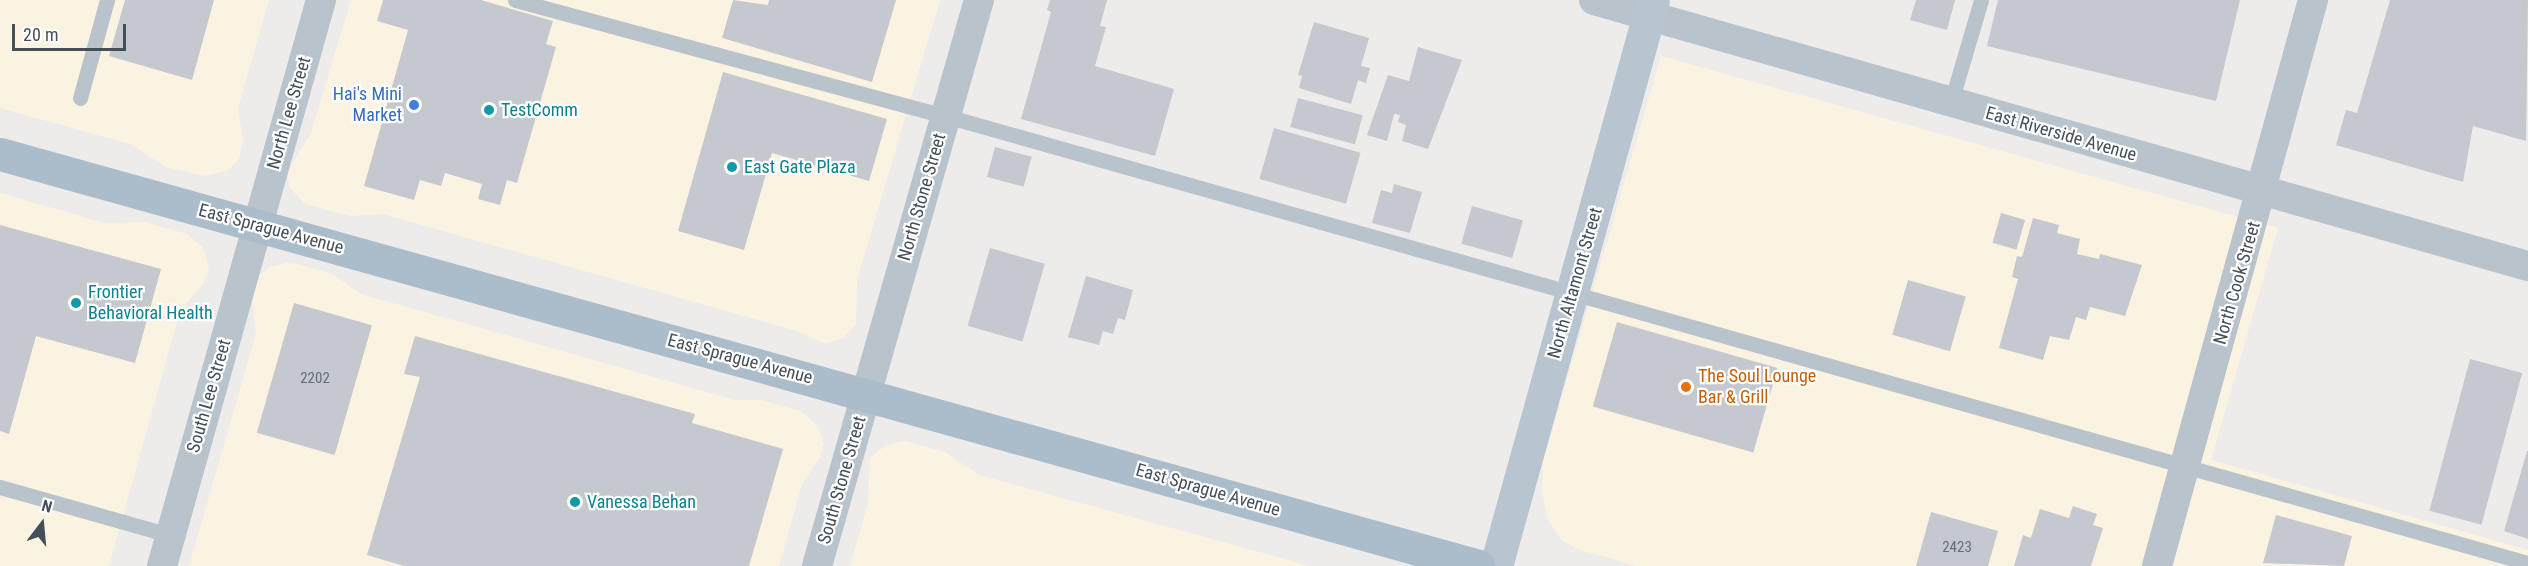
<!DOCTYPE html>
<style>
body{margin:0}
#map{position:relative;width:2528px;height:566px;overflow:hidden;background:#eeebeb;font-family:"Roboto Condensed",sans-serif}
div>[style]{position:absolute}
.commercial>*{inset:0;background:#fbf3e2}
.building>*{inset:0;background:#c5c8ce;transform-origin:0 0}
.lane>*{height:15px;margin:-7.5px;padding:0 7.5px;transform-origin:7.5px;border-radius:7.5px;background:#b9c3cb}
.street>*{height:30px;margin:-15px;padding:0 15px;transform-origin:15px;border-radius:15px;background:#b9c3cb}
.secondary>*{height:33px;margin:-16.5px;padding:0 16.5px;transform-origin:16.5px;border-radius:16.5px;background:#b8c4cf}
.primary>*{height:33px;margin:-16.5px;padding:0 16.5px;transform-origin:16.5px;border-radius:16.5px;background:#abbcca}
.dots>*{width:16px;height:16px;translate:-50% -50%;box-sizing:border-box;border:3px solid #fff;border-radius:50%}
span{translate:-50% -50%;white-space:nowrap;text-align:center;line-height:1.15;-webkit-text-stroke:4.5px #fff;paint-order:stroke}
.number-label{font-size:15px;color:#646d76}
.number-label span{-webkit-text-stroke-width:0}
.shop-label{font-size:18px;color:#366cbe}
.right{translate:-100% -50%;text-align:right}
.culture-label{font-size:18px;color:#0d838f}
.left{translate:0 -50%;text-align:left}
.street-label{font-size:18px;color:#444f58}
.food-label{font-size:18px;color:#c56008}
.north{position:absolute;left:12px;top:494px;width:60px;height:60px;-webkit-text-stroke:4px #fff;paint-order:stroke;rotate:16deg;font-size:16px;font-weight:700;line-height:24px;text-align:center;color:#444f58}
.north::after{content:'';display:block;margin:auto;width:21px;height:27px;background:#444f58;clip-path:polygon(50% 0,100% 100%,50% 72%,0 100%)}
.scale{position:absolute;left:12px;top:24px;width:114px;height:27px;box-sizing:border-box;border:3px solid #444f58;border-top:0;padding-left:8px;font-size:18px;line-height:21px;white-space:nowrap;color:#444f58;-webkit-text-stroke:4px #fff;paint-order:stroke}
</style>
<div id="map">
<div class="commercial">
<div style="clip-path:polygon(0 0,269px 0,238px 108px,243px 141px,239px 159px,227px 171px,205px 176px,166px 167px,130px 144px,0 108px)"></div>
<div style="clip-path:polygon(351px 0,940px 0,857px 280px,856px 324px,843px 338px,826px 344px,797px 331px,383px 214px,350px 216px,305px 204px,290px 188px,287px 173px,311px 133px)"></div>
<div style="clip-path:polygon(1661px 56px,2278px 228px,2211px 460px,2528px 550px,2528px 566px,1637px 566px,1580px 550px,1561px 540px,1547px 518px,1542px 491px,1543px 462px)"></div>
<div style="clip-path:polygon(0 193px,105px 223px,145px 222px,187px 234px,204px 248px,209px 269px,203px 284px,180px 311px,109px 566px,0 566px)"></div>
<div style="clip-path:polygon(291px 262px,332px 274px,361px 294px,735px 400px,761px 400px,800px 411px,818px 426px,824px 444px,819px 459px,802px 484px,779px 566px,189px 566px,256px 334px,252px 295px,256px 278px,270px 267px)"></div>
<div style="clip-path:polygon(906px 441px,945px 452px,979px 475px,1310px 566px,850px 566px,868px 503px,870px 458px,886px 445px)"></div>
</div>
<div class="building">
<div style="clip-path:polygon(125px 0,214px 0,192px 80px,109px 56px)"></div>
<div style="clip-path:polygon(383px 0,481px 0,553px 21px,546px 44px,556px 47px,517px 183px,507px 180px,500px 205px,478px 199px,482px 184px,445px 173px,441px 186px,420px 180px,414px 200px,364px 186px,408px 30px,377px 21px)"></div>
<div style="clip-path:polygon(733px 0,768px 5px,769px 0,896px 0,872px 82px,722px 38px)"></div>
<div style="clip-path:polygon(1050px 0,1107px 0,1100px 26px,1106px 27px,1095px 66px,1174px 89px,1155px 156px,1021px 119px,1051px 12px,1047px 10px)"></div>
<div style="clip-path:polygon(1916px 0,1955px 0,1947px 30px,1910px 20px)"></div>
<div style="clip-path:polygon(1998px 0,2240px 0,2216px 101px,1987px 46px)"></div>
<div style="clip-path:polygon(2390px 0,2528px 0,2526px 141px,2473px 126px,2463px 182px,2336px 145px,2346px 110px,2357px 113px)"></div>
<div style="clip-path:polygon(1314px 22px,1369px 38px,1361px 66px,1370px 68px,1366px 83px,1358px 80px,1351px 104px,1299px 88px,1302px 76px,1298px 75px)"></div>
<div style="clip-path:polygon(1418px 47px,1462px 60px,1428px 149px,1402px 141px,1406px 125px,1398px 122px,1400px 115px,1394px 114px,1387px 141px,1367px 135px,1388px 75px,1409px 81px)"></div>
<div style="clip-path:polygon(723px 72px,887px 119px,869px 181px,772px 153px,744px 250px,678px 231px)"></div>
<div style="left:1298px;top:98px;width:67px;height:30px;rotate:15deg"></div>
<div style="left:1274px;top:128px;width:90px;height:53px;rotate:16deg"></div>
<div style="left:995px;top:147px;width:38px;height:31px;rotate:15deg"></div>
<div style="clip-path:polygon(1394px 184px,1422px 192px,1410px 233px,1372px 223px,1381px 190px,1392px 193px)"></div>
<div style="left:1472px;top:206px;width:53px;height:39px;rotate:16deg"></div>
<div style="left:2001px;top:213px;width:25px;height:31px;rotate:16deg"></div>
<div style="clip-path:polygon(2033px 218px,2059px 225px,2057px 233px,2080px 239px,2077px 254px,2099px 259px,2100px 254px,2142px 265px,2125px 316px,2090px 307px,2086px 320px,2076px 317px,2069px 340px,2050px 336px,2043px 360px,1999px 348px,2018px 279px,2012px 277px,2017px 256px,2022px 257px)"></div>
<div style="clip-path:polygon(0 225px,161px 269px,135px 363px,36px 336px,9px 434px,0 431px)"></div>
<div style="left:990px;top:248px;width:57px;height:81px;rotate:16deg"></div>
<div style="clip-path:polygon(1086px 276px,1133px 290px,1125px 320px,1118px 318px,1113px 334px,1103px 331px,1099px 345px,1068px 337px)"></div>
<div style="left:1908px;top:280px;width:60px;height:57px;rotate:16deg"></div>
<div style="left:294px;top:303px;width:81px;height:135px;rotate:16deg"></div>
<div style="left:1617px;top:322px;width:167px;height:88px;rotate:16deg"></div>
<div style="clip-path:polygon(415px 336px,695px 414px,692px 423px,783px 449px,749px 566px,404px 566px,367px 555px,420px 377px,404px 374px)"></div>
<div style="left:2470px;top:359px;width:54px;height:157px;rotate:15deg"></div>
<div style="clip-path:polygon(2527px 451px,2528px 451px,2528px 539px,2504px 531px)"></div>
<div style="clip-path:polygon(2073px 506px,2097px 514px,2093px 525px,2103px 528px,2091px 566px,2014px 566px,2023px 535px,2031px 538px,2040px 509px,2069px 518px)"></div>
<div style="clip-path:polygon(1931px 512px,1998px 531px,1988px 566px,1916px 566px)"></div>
<div style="clip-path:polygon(2276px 515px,2352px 536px,2344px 566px,2263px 563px)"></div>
</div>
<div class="lane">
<div style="left:515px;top:0;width:446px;rotate:15.1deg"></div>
<div style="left:946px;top:116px;width:1644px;rotate:15.78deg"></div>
<div style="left:80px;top:98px;width:102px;rotate:-74.6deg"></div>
<div style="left:1951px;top:102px;width:106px;rotate:-73.6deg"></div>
<div style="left:0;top:487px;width:177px;rotate:15.8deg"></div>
</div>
<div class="street">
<div style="left:1594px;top:0;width:971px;rotate:15.9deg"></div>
<div style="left:162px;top:566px;width:588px;rotate:-74.31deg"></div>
<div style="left:817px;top:566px;width:589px;rotate:-74.03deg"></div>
<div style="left:2157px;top:566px;width:587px;rotate:-74.59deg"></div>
</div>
<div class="secondary">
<div style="left:1496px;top:566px;width:587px;rotate:-74.5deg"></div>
</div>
<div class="primary">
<div style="left:0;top:154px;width:1535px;rotate:15.57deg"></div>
</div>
<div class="dots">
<div style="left:414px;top:105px;background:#3f7fe0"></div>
<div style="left:489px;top:110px;background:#0f9aa8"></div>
<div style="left:732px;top:167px;background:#0f9aa8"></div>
<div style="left:76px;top:303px;background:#0f9aa8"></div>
<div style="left:1686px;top:387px;background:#e8710a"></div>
<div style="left:575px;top:502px;background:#0f9aa8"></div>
</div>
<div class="number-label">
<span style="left:315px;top:379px">2202</span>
<span style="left:1957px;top:548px">2423</span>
</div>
<div class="shop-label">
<span class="right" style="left:402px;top:105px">Hai's Mini<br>Market</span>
</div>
<div class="culture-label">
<span class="left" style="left:501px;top:110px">TestComm</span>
<span class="left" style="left:744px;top:167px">East Gate Plaza</span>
<span class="left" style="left:88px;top:303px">Frontier<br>Behavioral Health</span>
<span class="left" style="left:587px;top:502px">Vanessa Behan</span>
</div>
<div class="street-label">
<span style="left:289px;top:113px;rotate:-74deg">North Lee Street</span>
<span style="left:2061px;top:134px;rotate:16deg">East Riverside Avenue</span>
<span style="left:922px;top:197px;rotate:-74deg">North Stone Street</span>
<span style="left:271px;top:229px;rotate:15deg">East Sprague Avenue</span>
<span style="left:1575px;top:283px;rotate:-74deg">North Altamont Street</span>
<span style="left:2237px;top:283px;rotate:-74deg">North Cook Street</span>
<span style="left:740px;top:359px;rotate:15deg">East Sprague Avenue</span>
<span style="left:209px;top:396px;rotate:-74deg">South Lee Street</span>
<span style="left:842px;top:480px;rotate:-74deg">South Stone Street</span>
<span style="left:1208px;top:490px;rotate:16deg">East Sprague Avenue</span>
</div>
<div class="food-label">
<span class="left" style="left:1698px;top:387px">The Soul Lounge<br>Bar &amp; Grill</span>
</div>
<div class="north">N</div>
<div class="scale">20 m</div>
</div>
